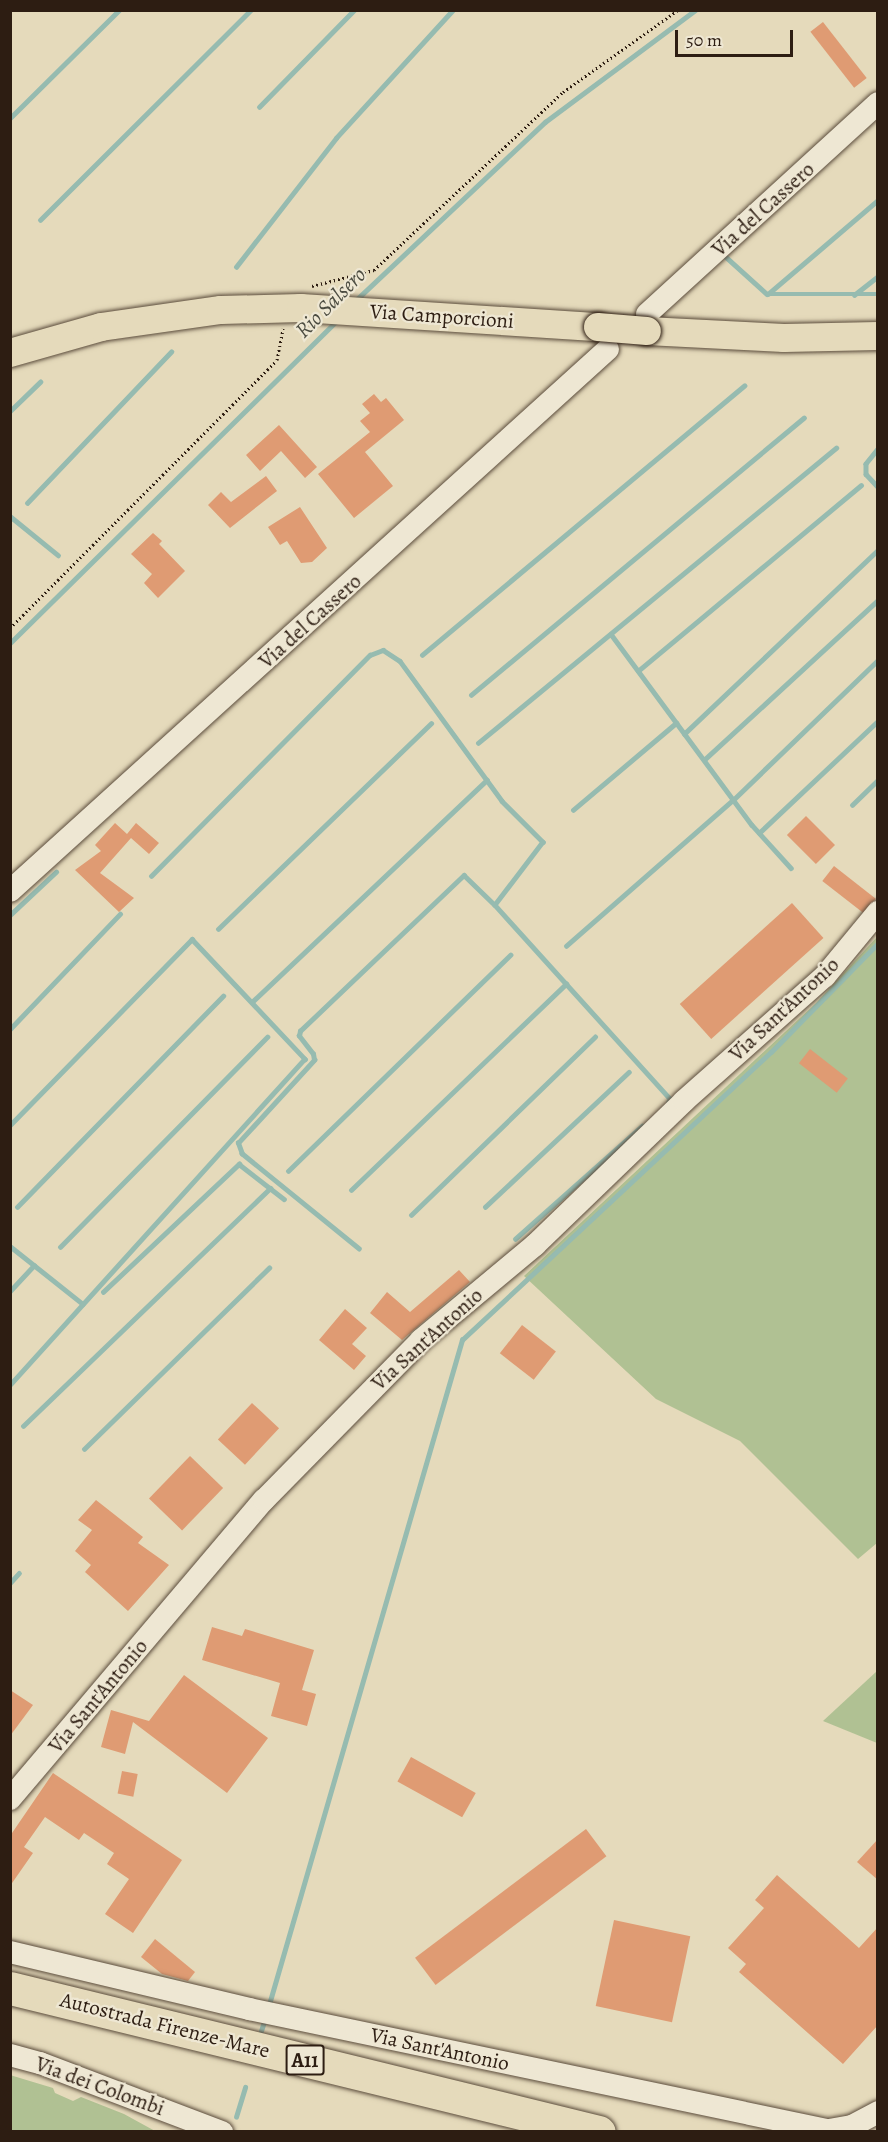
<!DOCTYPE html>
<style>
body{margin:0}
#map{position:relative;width:888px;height:2142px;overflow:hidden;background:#e5dabb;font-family:Alegreya,serif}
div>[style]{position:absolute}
.green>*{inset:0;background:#b0c193}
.stream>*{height:4.5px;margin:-2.25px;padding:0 2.25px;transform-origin:2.25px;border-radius:2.25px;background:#96bbb0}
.building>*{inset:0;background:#df9b73;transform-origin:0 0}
.path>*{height:3px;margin-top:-1.5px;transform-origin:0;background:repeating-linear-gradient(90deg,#2d1d12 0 1.5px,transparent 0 4.5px)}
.roads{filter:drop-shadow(0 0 2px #5b4c3c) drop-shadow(0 0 2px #5b4c3c)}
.minor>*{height:22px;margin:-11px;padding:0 11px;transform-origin:11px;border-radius:11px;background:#eee7d3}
.major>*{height:28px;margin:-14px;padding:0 14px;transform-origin:14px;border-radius:14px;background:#e5dabb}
.highway>*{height:33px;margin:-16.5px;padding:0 16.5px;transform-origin:16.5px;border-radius:16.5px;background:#e5dabb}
.bridges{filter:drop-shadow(0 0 2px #2d1d12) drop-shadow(0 0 2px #2d1d12)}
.major-bridge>*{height:28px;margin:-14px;padding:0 14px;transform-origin:14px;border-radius:14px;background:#e5dabb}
span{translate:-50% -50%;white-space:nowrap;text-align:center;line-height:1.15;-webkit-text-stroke:4.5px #eee7d3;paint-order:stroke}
.shield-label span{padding:2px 4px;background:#eee7d3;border:2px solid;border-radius:4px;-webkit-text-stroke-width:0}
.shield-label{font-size:20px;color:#2d1d12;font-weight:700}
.street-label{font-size:21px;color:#2d1d12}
.water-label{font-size:22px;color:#4c4c41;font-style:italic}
.frame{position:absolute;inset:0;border:12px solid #2d1d12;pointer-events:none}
.scale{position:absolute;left:675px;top:30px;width:118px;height:27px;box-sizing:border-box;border:3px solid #2d1d12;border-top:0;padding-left:8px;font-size:18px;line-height:21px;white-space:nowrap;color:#2d1d12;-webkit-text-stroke:4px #eee7d3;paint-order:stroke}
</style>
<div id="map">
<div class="green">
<div style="clip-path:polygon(877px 937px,877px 1543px,858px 1559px,740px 1441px,656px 1399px,524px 1276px,816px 1003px)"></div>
<div style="clip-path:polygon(877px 1671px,877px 1743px,823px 1721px)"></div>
<div style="clip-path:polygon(10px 2075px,53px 2088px,55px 2093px,73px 2101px,81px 2097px,124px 2114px,155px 2131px,11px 2131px)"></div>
</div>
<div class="stream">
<div style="left:259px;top:107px;width:136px;rotate:-45.6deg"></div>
<div style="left:10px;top:118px;width:153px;rotate:-44.7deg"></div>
<div style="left:40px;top:220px;width:298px;rotate:-44.9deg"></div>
<div style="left:726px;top:257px;width:55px;rotate:42.1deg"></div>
<div style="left:767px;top:294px;width:111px"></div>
<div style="left:236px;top:267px;width:163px;rotate:-52.2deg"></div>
<div style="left:336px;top:138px;width:173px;rotate:-47.6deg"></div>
<div style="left:768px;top:294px;width:145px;rotate:-40.5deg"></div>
<div style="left:854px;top:295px;width:31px;rotate:-38deg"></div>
<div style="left:355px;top:301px;width:261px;rotate:-43.3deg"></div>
<div style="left:545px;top:122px;width:187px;rotate:-36.7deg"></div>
<div style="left:10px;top:411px;width:42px;rotate:-44deg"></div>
<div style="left:878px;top:449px;width:19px;rotate:129deg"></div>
<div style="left:866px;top:464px;width:10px;rotate:90deg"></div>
<div style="left:866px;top:474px;width:18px;rotate:47deg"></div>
<div style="left:27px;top:503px;width:209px;rotate:-46.4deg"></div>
<div style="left:10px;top:516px;width:62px;rotate:39.1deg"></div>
<div style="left:611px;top:634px;width:237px;rotate:53.6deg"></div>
<div style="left:752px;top:825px;width:58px;rotate:47.8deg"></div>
<div style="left:10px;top:643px;width:460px;rotate:-44.6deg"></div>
<div style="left:422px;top:655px;width:420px;rotate:-39.9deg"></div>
<div style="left:638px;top:671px;width:290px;rotate:-39.8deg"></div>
<div style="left:471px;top:695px;width:433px;rotate:-39.8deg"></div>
<div style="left:684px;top:734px;width:267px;rotate:-43.5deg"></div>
<div style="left:478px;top:743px;width:464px;rotate:-39.5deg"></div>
<div style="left:704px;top:760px;width:236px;rotate:-42.6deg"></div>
<div style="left:852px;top:805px;width:36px;rotate:-44deg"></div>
<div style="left:573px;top:810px;width:135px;rotate:-40.2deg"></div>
<div style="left:759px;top:833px;width:163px;rotate:-43.3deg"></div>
<div style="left:151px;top:876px;width:311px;rotate:-45.3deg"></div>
<div style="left:370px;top:655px;width:14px;rotate:-21deg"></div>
<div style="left:383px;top:650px;width:20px;rotate:33deg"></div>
<div style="left:400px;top:661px;width:173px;rotate:53.9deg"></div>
<div style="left:502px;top:801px;width:58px;rotate:45deg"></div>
<div style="left:543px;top:842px;width:79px;rotate:127.3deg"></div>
<div style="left:495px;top:905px;width:263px;rotate:47.9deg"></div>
<div style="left:671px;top:1100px;width:3px;rotate:135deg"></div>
<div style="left:10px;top:915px;width:63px;rotate:-43.1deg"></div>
<div style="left:218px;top:929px;width:296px;rotate:-44deg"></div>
<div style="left:566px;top:946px;width:222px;rotate:-41.2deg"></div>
<div style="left:733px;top:800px;width:202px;rotate:-44deg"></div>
<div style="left:252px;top:1002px;width:323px;rotate:-43.4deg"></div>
<div style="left:10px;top:1029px;width:159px;rotate:-46.3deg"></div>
<div style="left:10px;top:1125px;width:260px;rotate:-45.6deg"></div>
<div style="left:192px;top:939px;width:165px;rotate:46.7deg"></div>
<div style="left:305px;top:1059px;width:440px;rotate:132.1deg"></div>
<div style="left:288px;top:1171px;width:310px;rotate:-44.2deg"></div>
<div style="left:351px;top:1190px;width:298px;rotate:-43.8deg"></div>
<div style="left:17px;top:1207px;width:295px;rotate:-45.7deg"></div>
<div style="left:485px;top:1207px;width:197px;rotate:-43.2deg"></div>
<div style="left:411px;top:1215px;width:256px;rotate:-44.1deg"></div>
<div style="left:515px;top:1239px;width:170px;rotate:-41.7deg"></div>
<div style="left:10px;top:1246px;width:93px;rotate:38.5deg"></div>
<div style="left:60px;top:1247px;width:295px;rotate:-45.4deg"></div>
<div style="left:359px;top:1249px;width:151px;rotate:-140.9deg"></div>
<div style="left:242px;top:1154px;width:12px;rotate:-110deg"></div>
<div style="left:238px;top:1143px;width:113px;rotate:-47.5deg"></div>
<div style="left:314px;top:1060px;width:6px;rotate:-99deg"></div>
<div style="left:313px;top:1054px;width:23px;rotate:-128deg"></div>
<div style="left:299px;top:1036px;width:5px;rotate:-79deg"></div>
<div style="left:300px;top:1031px;width:226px;rotate:-43.6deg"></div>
<div style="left:464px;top:875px;width:43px;rotate:44.1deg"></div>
<div style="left:10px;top:1291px;width:35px;rotate:-47deg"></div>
<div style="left:103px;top:1292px;width:187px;rotate:-43.3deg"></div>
<div style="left:239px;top:1164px;width:57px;rotate:37.9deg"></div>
<div style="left:23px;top:1426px;width:343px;rotate:-43.9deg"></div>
<div style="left:84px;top:1449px;width:259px;rotate:-44.4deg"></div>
<div style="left:10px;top:1583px;width:13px;rotate:-48deg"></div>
<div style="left:268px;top:2008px;width:696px;rotate:-73.81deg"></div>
<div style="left:462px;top:1340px;width:422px;rotate:-43deg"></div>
<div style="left:771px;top:1052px;width:153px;rotate:-45.5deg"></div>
<div style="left:261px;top:2031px;width:13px;rotate:-72deg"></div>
<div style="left:236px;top:2117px;width:31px;rotate:-73deg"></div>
</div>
<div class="building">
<div style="left:823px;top:22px;width:71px;height:16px;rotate:52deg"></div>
<div style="clip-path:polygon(374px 394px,381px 402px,386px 398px,404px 420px,365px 452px,393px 486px,354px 518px,318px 474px,370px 432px,360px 421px,370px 413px,362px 404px)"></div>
<div style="clip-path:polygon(279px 425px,317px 467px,305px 478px,281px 451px,260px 471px,246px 455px)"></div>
<div style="clip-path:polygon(266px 476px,277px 491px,230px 528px,208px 505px,221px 492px,231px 502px)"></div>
<div style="clip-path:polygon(300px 507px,327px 548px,312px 562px,301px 563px,287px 541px,280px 545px,268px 527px)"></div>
<div style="clip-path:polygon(153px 533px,162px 541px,159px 544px,185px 571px,158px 598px,144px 583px,152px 574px,131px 554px)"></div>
<div style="left:806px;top:816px;width:41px;height:27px;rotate:45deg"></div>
<div style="clip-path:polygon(115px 823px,127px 834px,136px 823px,159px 843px,149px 854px,131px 838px,100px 873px,134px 898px,119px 912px,75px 870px,101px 851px,95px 845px)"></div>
<div style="left:834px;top:866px;width:53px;height:19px;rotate:38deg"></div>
<div style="left:792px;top:903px;width:47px;height:151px;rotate:48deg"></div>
<div style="left:810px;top:1049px;width:48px;height:18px;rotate:38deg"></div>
<div style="clip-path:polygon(459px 1270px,470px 1282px,402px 1340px,370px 1313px,387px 1292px,410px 1312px)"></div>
<div style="clip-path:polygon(345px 1309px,367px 1328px,352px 1344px,366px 1356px,354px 1370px,319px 1340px)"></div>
<div style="left:522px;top:1325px;width:43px;height:36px;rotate:38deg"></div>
<div style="left:252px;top:1403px;width:37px;height:50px;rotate:43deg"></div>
<div style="left:190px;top:1456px;width:46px;height:59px;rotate:44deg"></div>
<div style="clip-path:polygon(96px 1500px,143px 1537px,138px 1543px,169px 1565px,128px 1611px,85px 1572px,91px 1565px,75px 1551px,92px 1530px,78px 1520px)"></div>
<div style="clip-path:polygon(212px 1627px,242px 1636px,245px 1629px,314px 1650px,302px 1690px,316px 1694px,307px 1726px,271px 1716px,280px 1683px,202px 1660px)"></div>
<div style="clip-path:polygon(184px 1675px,268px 1738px,227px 1793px,133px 1722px,125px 1754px,101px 1747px,111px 1710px,149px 1721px)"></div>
<div style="clip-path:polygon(10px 1690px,33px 1705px,10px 1736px)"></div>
<div style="left:411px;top:1757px;width:74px;height:28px;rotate:29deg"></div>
<div style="left:122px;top:1771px;width:16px;height:23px;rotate:11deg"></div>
<div style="clip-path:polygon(53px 1773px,182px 1860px,133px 1933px,105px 1914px,129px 1879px,107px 1864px,114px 1853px,84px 1833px,79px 1840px,45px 1817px,24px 1847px,33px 1853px,10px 1886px,10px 1836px)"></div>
<div style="left:586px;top:1829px;width:34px;height:214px;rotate:53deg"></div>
<div style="clip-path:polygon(878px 1839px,878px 1880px,857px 1862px)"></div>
<div style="clip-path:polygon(777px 1875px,859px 1948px,878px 1927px,878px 2025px,843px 2064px,739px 1972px,746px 1964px,728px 1948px,764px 1908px,755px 1900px)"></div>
<div style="left:614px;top:1920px;width:78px;height:88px;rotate:12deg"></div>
<div style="clip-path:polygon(155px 1939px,195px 1972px,188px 1981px,162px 1974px,141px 1957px)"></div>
</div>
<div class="path">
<div style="left:312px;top:286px;width:64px;rotate:-14.5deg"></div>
<div style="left:374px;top:270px;width:260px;rotate:-43.3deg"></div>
<div style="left:563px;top:92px;width:141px;rotate:-35.5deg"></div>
<div style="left:10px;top:628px;width:378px;rotate:-45.1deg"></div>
<div style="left:277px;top:360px;width:32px;rotate:-79deg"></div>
</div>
<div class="roads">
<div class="minor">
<div style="left:647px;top:314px;width:313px;rotate:-42.4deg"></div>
<div style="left:10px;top:891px;width:807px;rotate:-42.19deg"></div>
<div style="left:10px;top:1799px;width:392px;rotate:-49.7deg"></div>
<div style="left:264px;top:1500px;width:224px;rotate:-45.5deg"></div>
<div style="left:421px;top:1340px;width:148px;rotate:-39.8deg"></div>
<div style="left:535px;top:1245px;width:207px;rotate:-44deg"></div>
<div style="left:684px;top:1101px;width:188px;rotate:-41.6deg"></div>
<div style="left:825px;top:976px;width:83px;rotate:-50.4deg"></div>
<div style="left:10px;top:1952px;width:246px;rotate:13.4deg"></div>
<div style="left:249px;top:2009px;width:600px;rotate:11.83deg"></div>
<div style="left:10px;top:2055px;width:31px;rotate:15deg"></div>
<div style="left:40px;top:2063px;width:195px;rotate:20.8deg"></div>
<div style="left:829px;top:2130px;width:23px;rotate:-10deg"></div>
<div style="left:852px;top:2126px;width:30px;rotate:-28deg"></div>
</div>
<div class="major">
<div style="left:647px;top:331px;width:137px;rotate:2.9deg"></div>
<div style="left:784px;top:338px;width:94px;rotate:-1.2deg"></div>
<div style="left:10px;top:353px;width:95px;rotate:-15.9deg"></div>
<div style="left:101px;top:327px;width:121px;rotate:-8.1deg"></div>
<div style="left:221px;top:310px;width:80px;rotate:-1.4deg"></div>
<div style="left:301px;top:308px;width:298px;rotate:3.7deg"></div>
</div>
<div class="highway">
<div style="left:10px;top:1988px;width:606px;rotate:13.74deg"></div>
</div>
</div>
<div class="bridges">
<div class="major-bridge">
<div style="left:598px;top:327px;width:49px;rotate:4.7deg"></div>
</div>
</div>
<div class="shield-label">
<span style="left:305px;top:2060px">A11</span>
</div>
<div class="street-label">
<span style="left:763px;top:209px;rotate:-42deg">Via del Cassero</span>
<span style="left:442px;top:316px;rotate:4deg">Via Camporcioni</span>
<span style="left:310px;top:621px;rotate:-42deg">Via del Cassero</span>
<span style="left:784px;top:1009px;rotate:-43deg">Via Sant'Antonio</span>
<span style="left:427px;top:1339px;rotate:-42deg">Via Sant'Antonio</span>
<span style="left:98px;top:1696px;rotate:-50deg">Via Sant'Antonio</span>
<span style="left:165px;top:2025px;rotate:14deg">Autostrada Firenze-Mare</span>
<span style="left:440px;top:2049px;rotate:12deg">Via Sant'Antonio</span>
<span style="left:100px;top:2086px;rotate:20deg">Via dei Colombi</span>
</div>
<div class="water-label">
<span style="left:331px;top:303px;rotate:-45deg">Rio Salsero</span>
</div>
<div class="frame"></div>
<div class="scale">50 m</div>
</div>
